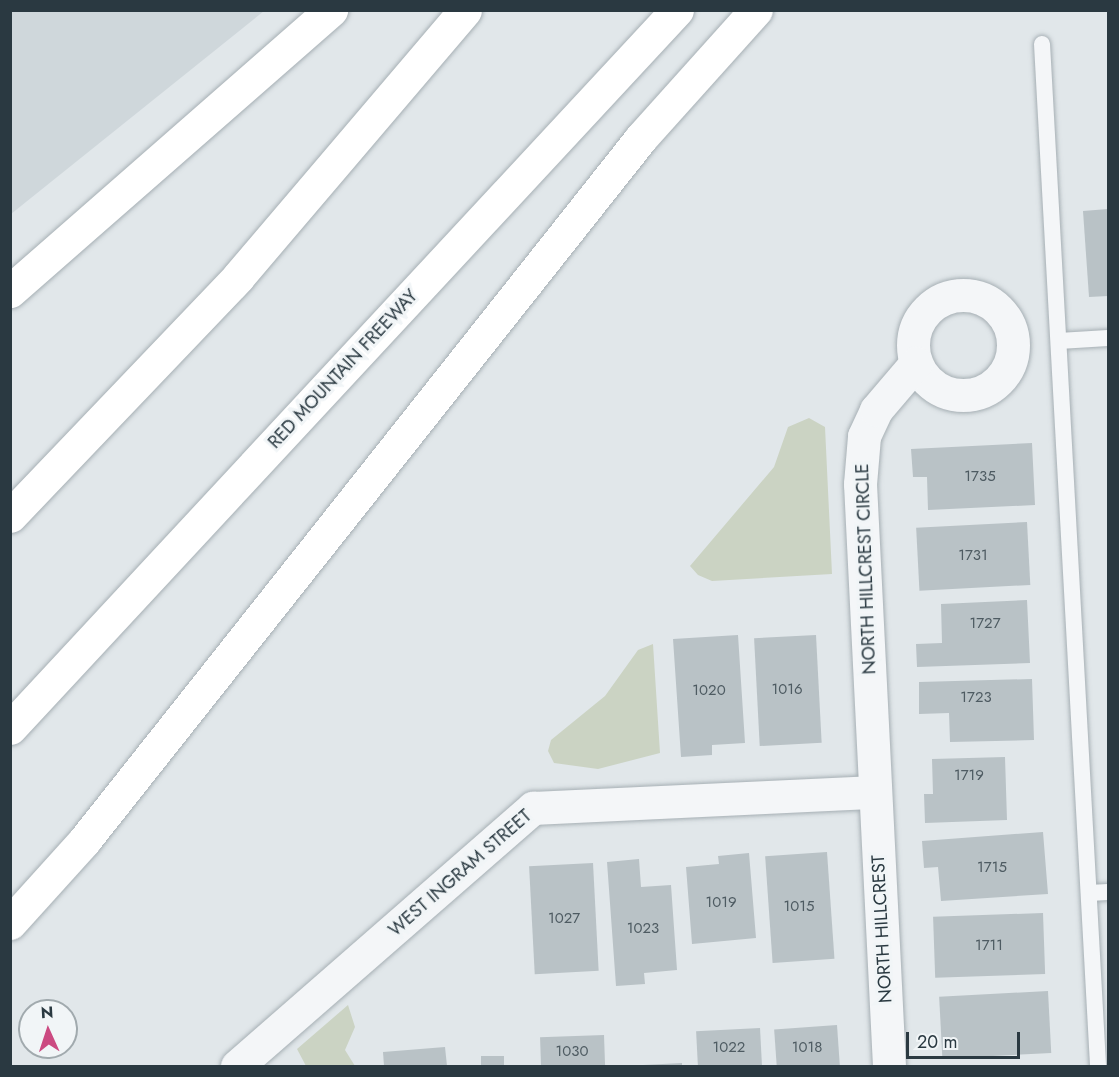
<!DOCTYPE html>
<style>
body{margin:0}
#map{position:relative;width:1119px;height:1077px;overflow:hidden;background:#e1e7ea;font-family:Jost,sans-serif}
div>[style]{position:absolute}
.built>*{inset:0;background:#cfd7db}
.green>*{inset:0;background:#cbd3c3}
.building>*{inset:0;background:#b9c2c6;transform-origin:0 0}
.roads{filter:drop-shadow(0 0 2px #a6afb4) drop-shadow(0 0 2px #a6afb4)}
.service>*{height:16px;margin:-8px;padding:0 8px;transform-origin:8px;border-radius:8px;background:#f4f6f8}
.minor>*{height:33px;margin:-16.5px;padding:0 16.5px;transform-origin:16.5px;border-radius:16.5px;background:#f4f6f8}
.minor>.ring{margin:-16.5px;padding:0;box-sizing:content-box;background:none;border:33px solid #f4f6f8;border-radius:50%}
.motorway>*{height:33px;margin:-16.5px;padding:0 16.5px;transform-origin:16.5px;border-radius:16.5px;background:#fff}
span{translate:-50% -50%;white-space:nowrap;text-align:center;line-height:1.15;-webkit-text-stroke:6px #f1f5f7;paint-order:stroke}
.number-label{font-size:15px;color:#4e5b62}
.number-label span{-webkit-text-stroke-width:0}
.street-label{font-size:18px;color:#2a3941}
.frame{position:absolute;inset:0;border:12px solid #2a3941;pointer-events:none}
.north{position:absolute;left:18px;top:999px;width:60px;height:60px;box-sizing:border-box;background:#f1f5f7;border:2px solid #a1aaae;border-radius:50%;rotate:357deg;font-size:16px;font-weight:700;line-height:24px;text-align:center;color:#2a3941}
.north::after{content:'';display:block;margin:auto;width:21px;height:27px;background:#cb4a81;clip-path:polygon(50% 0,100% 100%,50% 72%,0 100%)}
.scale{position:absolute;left:906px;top:1032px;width:114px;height:27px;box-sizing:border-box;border:3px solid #2a3941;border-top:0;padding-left:8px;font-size:18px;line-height:21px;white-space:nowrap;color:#2a3941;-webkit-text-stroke:4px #f1f5f7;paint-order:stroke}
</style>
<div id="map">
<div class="built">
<div style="clip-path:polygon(11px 10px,264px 10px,264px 11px,11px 214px)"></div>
</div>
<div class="green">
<div style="clip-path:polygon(809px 418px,825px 427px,832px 574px,712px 581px,698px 575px,690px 566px,774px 467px,788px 427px)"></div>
<div style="clip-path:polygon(653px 644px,660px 753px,598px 769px,554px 763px,548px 751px,551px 740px,605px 696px,638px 650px)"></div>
<div style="clip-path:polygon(348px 1005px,355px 1027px,345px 1050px,355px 1066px,306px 1066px,297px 1049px)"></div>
</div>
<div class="building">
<div style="clip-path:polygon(1108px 209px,1108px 296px,1089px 297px,1083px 211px)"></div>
<div style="clip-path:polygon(1032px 443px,1035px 505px,928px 510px,927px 477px,913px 477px,911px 449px)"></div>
<div style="left:1027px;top:522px;width:63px;height:111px;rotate:87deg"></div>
<div style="clip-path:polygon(1027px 600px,1030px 663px,917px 667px,916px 644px,942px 643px,941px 604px)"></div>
<div style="clip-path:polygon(738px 635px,745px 743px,712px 745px,712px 755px,681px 757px,673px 639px)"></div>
<div style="left:816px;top:635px;width:108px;height:62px;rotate:87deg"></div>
<div style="clip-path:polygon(1032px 679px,1034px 740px,950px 742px,949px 713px,919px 714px,919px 682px)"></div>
<div style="clip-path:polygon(1005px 757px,1007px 820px,925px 823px,924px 794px,933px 794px,932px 759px)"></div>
<div style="clip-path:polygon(1043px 832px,1048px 894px,941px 901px,938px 867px,924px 868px,922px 841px)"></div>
<div style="left:827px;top:852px;width:107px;height:62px;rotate:86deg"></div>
<div style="clip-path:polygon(749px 853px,756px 938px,692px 944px,686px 867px,719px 864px,718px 856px)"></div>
<div style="clip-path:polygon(639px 859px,641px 887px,671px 885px,677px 970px,644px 973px,645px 984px,616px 986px,607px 862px)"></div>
<div style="left:593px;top:863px;width:108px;height:64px;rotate:87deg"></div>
<div style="left:1043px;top:913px;width:61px;height:110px;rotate:88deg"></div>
<div style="left:1048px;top:991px;width:62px;height:109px;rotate:87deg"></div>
<div style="left:837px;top:1025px;width:41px;height:63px;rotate:86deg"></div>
<div style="left:760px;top:1028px;width:38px;height:64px;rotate:87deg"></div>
<div style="left:604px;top:1035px;width:31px;height:64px;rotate:88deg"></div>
<div style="clip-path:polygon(445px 1047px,447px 1066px,384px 1066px,383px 1052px)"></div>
<div style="left:504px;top:1056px;width:10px;height:23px;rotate:90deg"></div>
<div style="clip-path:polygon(682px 1063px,682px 1066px,643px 1066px,643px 1065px)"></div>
</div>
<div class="roads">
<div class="service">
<div style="left:1042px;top:44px;width:1024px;rotate:86.86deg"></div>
<div style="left:1059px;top:341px;width:49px;rotate:-3.5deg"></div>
<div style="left:1089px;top:893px;width:19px;rotate:-3deg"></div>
</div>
<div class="minor">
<div class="ring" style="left:913px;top:295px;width:67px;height:67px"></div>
<div style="left:237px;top:1066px;width:393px;rotate:-41.1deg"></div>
<div style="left:533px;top:808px;width:342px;rotate:-2.7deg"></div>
<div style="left:889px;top:1066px;width:583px;rotate:-92.85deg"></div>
<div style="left:860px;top:484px;width:48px;rotate:-85.2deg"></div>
<div style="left:864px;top:436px;width:29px;rotate:-65deg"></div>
<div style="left:876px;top:410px;width:62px;rotate:-49.6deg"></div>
</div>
<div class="motorway">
<div style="left:10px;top:291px;width:427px;rotate:-41.2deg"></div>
<div style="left:10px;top:516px;width:330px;rotate:-46.3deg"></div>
<div style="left:238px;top:277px;width:350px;rotate:-49.6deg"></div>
<div style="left:10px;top:728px;width:980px;rotate:-47.11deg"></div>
<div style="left:10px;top:923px;width:110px;rotate:-47.9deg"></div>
<div style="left:84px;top:841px;width:897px;rotate:-51.61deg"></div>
<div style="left:641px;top:138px;width:172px;rotate:-48.1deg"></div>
</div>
</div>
<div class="number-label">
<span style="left:980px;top:477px">1735</span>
<span style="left:973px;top:556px">1731</span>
<span style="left:985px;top:624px">1727</span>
<span style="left:787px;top:690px">1016</span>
<span style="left:709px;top:691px">1020</span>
<span style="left:976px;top:698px">1723</span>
<span style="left:969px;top:776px">1719</span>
<span style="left:992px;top:868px">1715</span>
<span style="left:721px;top:903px">1019</span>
<span style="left:799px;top:907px">1015</span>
<span style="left:564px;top:919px">1027</span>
<span style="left:643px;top:929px">1023</span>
<span style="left:989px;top:946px">1711</span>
<span style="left:729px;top:1048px">1022</span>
<span style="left:807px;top:1048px">1018</span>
<span style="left:572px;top:1052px">1030</span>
</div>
<div class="street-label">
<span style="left:343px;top:369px;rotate:-47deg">RED MOUNTAIN FREEWAY</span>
<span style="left:866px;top:569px;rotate:-92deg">NORTH HILLCREST CIRCLE</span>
<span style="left:460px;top:873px;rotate:-41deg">WEST INGRAM STREET</span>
<span style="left:882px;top:929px;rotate:-93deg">NORTH HILLCREST</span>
</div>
<div class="frame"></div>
<div class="north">N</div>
<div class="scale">20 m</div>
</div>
